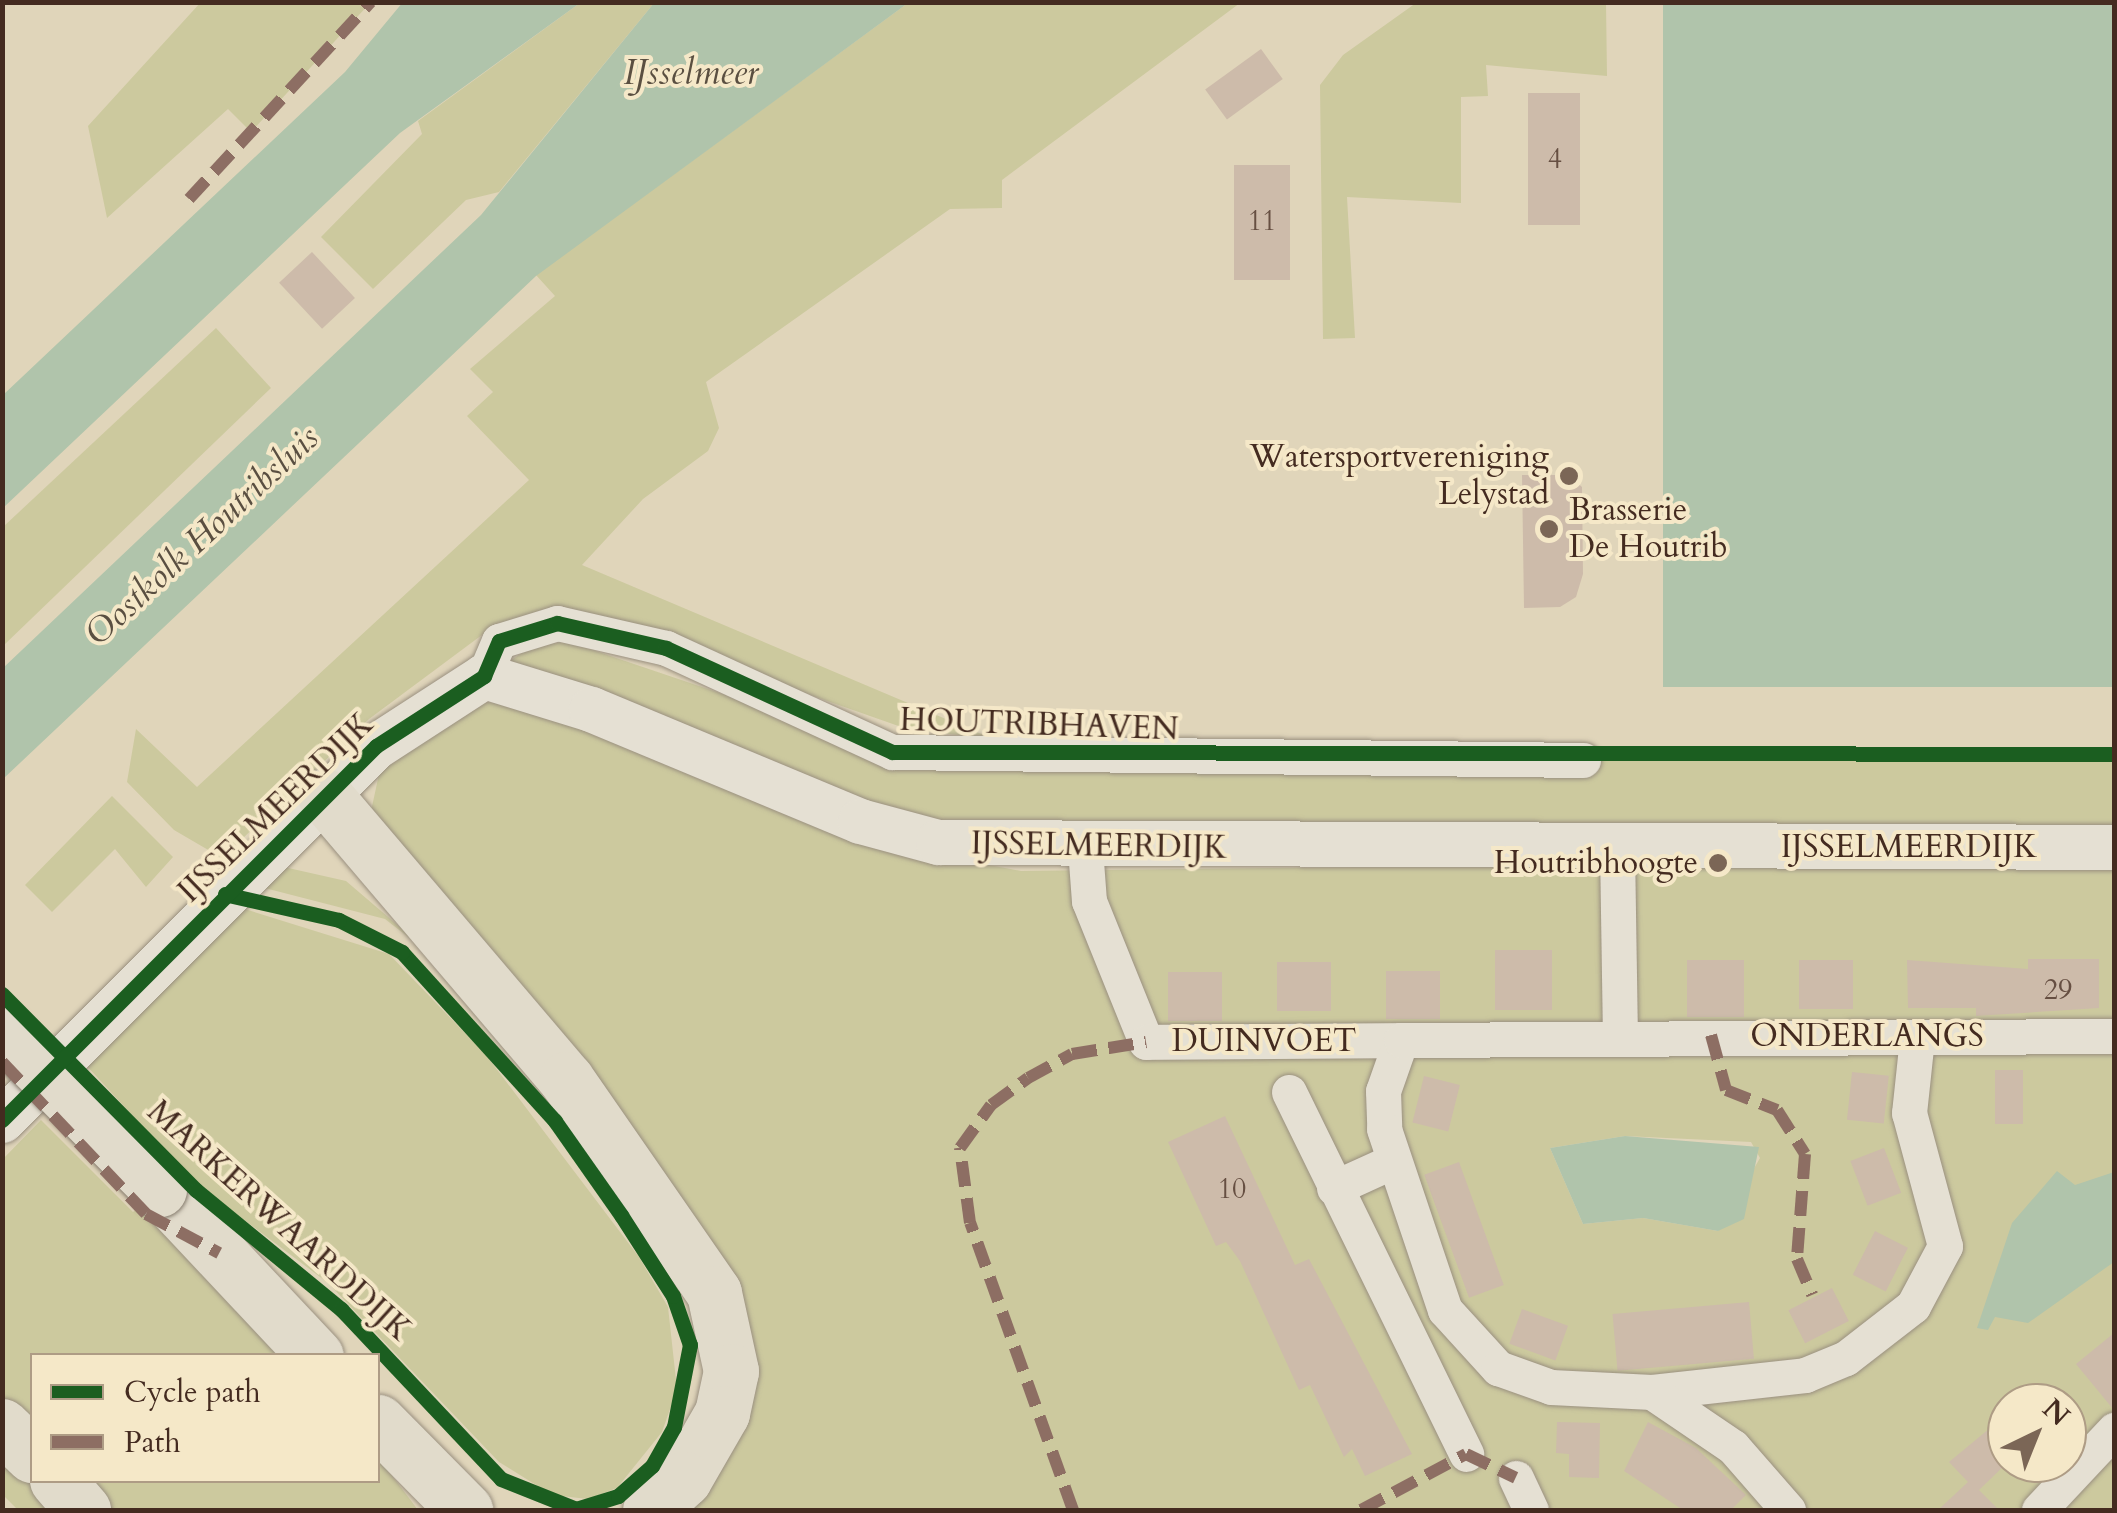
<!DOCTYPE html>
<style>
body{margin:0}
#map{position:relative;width:2117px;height:1513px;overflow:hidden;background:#e0d5ba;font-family:Cardo,serif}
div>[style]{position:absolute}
.green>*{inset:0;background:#ccc99e}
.water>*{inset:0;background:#b0c4ab;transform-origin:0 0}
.building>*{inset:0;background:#cdbbaa;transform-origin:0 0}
.roads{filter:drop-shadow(0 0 2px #9a9080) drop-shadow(0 0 2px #9a9080)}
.minor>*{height:35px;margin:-17.5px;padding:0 17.5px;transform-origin:17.5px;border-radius:17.5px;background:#e5e0d3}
.tertiary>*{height:45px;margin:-22.5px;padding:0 22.5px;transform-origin:22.5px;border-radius:22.5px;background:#e5e0d3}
.primary>*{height:55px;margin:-27.5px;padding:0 27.5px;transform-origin:27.5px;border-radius:27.5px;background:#e1dbcb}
.bridges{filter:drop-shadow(0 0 2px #847a6c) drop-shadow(0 0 2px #847a6c)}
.primary-bridge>*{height:55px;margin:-27.5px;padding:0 27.5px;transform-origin:27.5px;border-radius:27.5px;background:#e1dbcb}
.quiet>*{height:12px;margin-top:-6px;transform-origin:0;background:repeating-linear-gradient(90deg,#8d6e63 0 25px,transparent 0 37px)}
.cycleway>*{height:15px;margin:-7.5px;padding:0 7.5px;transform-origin:7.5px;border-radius:7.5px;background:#1b5e20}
.dots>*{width:28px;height:28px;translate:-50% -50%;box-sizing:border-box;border:5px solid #f5e8c8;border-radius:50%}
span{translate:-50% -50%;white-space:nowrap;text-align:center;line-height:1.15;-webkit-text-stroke:8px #f5e8c8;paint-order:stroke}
.number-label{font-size:28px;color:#664f42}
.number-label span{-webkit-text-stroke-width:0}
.poi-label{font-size:32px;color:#442b20}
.right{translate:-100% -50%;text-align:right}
.left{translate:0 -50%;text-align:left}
.street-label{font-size:32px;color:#442b20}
.water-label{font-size:35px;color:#5a4f41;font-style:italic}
.frame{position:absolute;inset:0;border:5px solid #442b20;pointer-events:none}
.legend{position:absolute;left:30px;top:1353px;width:350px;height:130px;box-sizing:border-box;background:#f5e8c8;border:2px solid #ae9c85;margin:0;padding:12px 18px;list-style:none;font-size:30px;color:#442b20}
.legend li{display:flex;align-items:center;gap:20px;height:50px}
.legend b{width:50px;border:2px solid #ae9c85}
.north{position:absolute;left:1987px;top:1383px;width:100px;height:100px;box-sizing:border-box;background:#f5e8c8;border:2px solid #ae9c85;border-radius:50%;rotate:43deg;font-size:28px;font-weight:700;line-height:40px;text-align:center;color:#442b20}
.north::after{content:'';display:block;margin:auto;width:35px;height:45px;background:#7b6656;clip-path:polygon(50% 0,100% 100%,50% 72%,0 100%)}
</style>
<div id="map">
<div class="green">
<div style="clip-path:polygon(201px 2px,370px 3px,251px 132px,228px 109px,107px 218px,88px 126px)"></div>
<div style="clip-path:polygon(580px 3px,654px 3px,499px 192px,466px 200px,373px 289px,321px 237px,422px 134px,418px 121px)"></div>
<div style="clip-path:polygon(908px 3px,1240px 3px,1002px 180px,1002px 208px,950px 209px,706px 382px,719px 428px,708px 451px,643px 499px,582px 565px,993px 739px,907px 729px,612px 625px,498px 623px,369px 719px,222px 858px,174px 830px,127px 782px,136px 729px,197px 787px,529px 480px,467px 416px,493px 392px,470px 369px,555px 296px,536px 275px)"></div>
<div style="clip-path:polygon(1416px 3px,1606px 3px,1607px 76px,1486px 65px,1488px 96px,1461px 97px,1461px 203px,1347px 197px,1355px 338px,1323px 339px,1320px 85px,1343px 55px)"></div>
<div style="clip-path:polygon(216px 328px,271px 388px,3px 646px,3px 527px)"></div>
<div style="clip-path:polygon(569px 642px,912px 758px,1137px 766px,2114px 755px,2114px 833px,1077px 836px,882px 817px,500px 668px,533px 645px)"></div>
<div style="clip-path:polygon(evenodd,482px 702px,553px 705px,869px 842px,1021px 871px,2114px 858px,2114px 1510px,682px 1510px,727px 1461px,750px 1381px,368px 825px,381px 765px,482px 702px,1625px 1136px,1751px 1142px,1760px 1158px,1718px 1231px,1643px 1218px,1583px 1224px,1550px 1148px,1625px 1136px,482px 702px,2007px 1403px,2067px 1403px,2067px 1463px,2007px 1463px,2007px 1403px)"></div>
<div style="clip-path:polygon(112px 796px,173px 857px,146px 887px,115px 849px,52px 912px,25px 885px)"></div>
<div style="clip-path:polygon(275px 865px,346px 881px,443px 964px,385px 919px,253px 885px)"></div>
<div style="clip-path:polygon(235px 906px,389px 954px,486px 1055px,639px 1257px,668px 1307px,677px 1389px,662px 1432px,617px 1488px,588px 1499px,552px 1495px,499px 1462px,328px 1283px,195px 1183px,85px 1064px)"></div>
<div style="clip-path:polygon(41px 1120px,133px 1212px,146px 1201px,284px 1355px,32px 1356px,32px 1441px,3px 1410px,3px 1159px)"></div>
<div style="clip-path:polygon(2px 1455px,29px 1480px,53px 1510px,18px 1510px,3px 1495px)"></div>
<div style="clip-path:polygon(378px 1457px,418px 1510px,98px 1510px,71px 1481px,378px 1480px)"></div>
</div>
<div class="water">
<div style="clip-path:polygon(403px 2px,580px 3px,400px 133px,3px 508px,3px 395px,345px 72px)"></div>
<div style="clip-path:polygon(654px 3px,908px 3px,536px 276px,3px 779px,3px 668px,481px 215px)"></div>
<div style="left:1663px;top:3px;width:451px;height:684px"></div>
<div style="clip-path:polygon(1625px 1136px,1759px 1147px,1744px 1219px,1718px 1231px,1643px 1218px,1583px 1224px,1550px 1148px)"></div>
<div style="clip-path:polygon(2057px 1171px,2075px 1185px,2114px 1172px,2114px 1262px,2028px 1323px,1995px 1317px,1988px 1330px,1977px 1328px,2012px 1223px)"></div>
</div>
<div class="building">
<div style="left:1261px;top:49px;width:37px;height:69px;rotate:54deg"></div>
<div style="left:1528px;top:93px;width:52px;height:132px"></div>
<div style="left:1234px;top:165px;width:56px;height:115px"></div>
<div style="left:312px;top:252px;width:63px;height:45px;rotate:47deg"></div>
<div style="clip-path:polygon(1522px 475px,1568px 475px,1582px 487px,1583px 574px,1576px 597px,1560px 607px,1524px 608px)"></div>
<div style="left:1495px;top:950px;width:57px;height:60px"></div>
<div style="clip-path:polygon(2028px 959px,2099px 959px,2099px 1008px,1976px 1016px,1976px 1008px,1908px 1008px,1907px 960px,2028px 969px)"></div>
<div style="left:1687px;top:960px;width:57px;height:57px"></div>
<div style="left:1799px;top:960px;width:54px;height:49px"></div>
<div style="left:1277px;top:962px;width:54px;height:49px"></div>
<div style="left:1386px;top:971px;width:54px;height:48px"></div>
<div style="left:1168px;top:972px;width:54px;height:49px"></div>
<div style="left:1995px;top:1070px;width:28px;height:54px"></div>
<div style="left:1852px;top:1072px;width:37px;height:48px;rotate:6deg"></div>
<div style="left:1424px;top:1076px;width:37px;height:48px;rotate:14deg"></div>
<div style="clip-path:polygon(1225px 1116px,1295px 1265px,1309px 1259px,1412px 1454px,1365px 1476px,1352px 1449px,1344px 1457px,1310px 1385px,1299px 1390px,1240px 1261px,1226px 1242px,1216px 1246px,1168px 1142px)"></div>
<div style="left:1884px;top:1148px;width:48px;height:36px;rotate:69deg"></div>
<div style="left:1459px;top:1162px;width:131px;height:37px;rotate:70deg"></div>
<div style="left:1875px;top:1231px;width:37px;height:49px;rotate:27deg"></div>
<div style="left:1832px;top:1288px;width:37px;height:49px;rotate:63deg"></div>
<div style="left:1749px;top:1302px;width:57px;height:137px;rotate:85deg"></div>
<div style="left:1522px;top:1309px;width:49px;height:37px;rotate:20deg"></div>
<div style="clip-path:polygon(2114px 1333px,2114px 1409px,2113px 1409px,2076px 1364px)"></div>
<div style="clip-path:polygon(2007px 1414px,2007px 1463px,1979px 1490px,1999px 1510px,1938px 1510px,1968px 1482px,1949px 1462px)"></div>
<div style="clip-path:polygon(1557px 1422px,1600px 1423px,1599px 1478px,1569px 1477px,1569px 1454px,1556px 1453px)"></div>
<div style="clip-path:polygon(1648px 1422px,1696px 1448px,1746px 1495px,1731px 1510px,1683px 1510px,1624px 1471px)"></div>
</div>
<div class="roads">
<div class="minor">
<div style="left:484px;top:676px;width:38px;rotate:-67deg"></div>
<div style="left:499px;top:641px;width:61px;rotate:-17.2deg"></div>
<div style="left:557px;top:623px;width:112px;rotate:12.9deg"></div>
<div style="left:666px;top:648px;width:249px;rotate:24.7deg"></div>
<div style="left:892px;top:752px;width:691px;rotate:0.66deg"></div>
<div style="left:1085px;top:848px;width:53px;rotate:85.7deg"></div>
<div style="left:1089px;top:901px;width:152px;rotate:68deg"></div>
<div style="left:1146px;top:1042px;width:255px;rotate:-0.4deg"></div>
<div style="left:1401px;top:1040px;width:54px;rotate:109.4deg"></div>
<div style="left:1383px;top:1091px;width:38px;rotate:88deg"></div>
<div style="left:1384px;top:1129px;width:191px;rotate:71.4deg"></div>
<div style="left:1445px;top:1310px;width:79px;rotate:47.6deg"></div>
<div style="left:1498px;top:1368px;width:56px;rotate:19.7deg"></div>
<div style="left:1551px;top:1387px;width:101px;rotate:2.8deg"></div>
<div style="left:1652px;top:1392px;width:154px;rotate:-6.3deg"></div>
<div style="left:1805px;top:1375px;width:44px;rotate:-22.5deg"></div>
<div style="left:1846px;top:1358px;width:85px;rotate:-37.8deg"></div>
<div style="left:1913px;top:1306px;width:68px;rotate:-61.9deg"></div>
<div style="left:1945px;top:1246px;width:138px;rotate:-105.1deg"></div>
<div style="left:1909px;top:1113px;width:75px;rotate:-83.9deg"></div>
<div style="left:1617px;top:848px;width:187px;rotate:89.1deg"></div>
<div style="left:1401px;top:1040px;width:713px;rotate:-0.32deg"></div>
<div style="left:1289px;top:1092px;width:403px;rotate:63.9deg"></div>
<div style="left:1334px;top:1188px;width:63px;rotate:-24.5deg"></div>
<div style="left:1652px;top:1392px;width:98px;rotate:34.2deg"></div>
<div style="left:1733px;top:1447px;width:84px;rotate:48.9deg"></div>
<div style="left:1516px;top:1478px;width:35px;rotate:65deg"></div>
<div style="left:2039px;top:1510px;width:110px;rotate:-46.8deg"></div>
</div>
<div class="tertiary">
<div style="left:2px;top:1120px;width:529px;rotate:-45deg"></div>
<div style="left:376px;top:746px;width:129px;rotate:-32.9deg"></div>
<div style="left:484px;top:676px;width:112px;rotate:17.1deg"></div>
<div style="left:591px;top:709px;width:291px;rotate:22.6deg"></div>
<div style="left:860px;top:821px;width:81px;rotate:15.1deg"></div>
<div style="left:938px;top:842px;width:1176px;rotate:0.24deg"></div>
</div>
<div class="primary">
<div style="left:325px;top:796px;width:372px;rotate:49.6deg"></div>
<div style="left:566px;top:1079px;width:260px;rotate:55.3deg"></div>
<div style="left:714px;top:1293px;width:80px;rotate:77.7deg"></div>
<div style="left:731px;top:1371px;width:43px;rotate:102.1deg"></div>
<div style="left:722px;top:1413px;width:76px;rotate:119.9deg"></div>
<div style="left:684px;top:1479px;width:46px;rotate:137.6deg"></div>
<div style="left:159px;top:1189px;width:229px;rotate:46.8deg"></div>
<div style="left:378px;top:1422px;width:124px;rotate:45.3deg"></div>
<div style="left:2px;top:1426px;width:42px;rotate:44deg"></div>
<div style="left:57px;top:1480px;width:40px;rotate:49deg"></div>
</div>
</div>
<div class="bridges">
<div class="primary-bridge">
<div style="left:2px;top:1031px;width:223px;rotate:45.2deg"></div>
</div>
</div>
<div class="quiet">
<div style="left:189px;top:199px;width:268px;rotate:-47.3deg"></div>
<div style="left:1711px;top:1035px;width:57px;rotate:74.7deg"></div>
<div style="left:1726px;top:1090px;width:55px;rotate:21.4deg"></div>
<div style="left:1777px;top:1110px;width:52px;rotate:57.5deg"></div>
<div style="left:1805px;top:1154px;width:105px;rotate:94.4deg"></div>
<div style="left:1797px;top:1259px;width:39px;rotate:67deg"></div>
<div style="left:2px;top:1062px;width:209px;rotate:46.5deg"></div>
<div style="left:146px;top:1214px;width:83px;rotate:28.1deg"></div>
<div style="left:1073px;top:1510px;width:305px;rotate:-109.7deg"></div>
<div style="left:970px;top:1223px;width:76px;rotate:-97.6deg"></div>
<div style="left:960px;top:1148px;width:53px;rotate:-54.2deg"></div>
<div style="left:991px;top:1105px;width:46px;rotate:-36.1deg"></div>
<div style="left:1028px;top:1078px;width:50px;rotate:-28.6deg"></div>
<div style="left:1072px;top:1054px;width:75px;rotate:-9.2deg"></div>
<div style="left:1361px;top:1510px;width:119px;rotate:-28.1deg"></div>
<div style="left:1466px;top:1454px;width:55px;rotate:25.6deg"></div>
</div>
<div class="cycleway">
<div style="left:2px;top:994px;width:276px;rotate:45.3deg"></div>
<div style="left:196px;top:1190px;width:188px;rotate:39.4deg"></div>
<div style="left:341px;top:1309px;width:233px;rotate:46.7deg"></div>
<div style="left:501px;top:1479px;width:81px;rotate:21.8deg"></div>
<div style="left:576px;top:1509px;width:44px;rotate:-17.2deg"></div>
<div style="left:618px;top:1496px;width:45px;rotate:-41.4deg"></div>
<div style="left:652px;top:1466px;width:45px;rotate:-60.6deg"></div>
<div style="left:674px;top:1427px;width:84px;rotate:-79deg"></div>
<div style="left:690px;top:1345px;width:52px;rotate:-109.1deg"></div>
<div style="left:673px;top:1296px;width:96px;rotate:-122.7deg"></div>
<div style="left:621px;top:1215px;width:115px;rotate:-125.1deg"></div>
<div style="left:555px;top:1121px;width:228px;rotate:-132.2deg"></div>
<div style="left:402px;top:952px;width:71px;rotate:-153.1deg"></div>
<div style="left:339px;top:920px;width:117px;rotate:-167.2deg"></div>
<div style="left:2px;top:1120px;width:529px;rotate:-45deg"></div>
<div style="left:376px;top:746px;width:129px;rotate:-32.9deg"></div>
<div style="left:484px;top:676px;width:38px;rotate:-67deg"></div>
<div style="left:499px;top:641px;width:61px;rotate:-17.2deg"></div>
<div style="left:557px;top:623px;width:112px;rotate:12.9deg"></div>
<div style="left:666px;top:648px;width:249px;rotate:24.7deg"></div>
<div style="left:892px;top:752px;width:1222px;rotate:0.09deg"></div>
</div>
<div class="dots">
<div style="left:1569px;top:476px;background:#7b6656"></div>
<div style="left:1549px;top:529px;background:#7b6656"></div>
<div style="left:1718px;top:863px;background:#7b6656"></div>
</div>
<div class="number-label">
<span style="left:1555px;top:159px">4</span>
<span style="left:1262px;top:221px">11</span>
<span style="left:2058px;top:990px">29</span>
<span style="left:1232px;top:1189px">10</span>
</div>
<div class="poi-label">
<span class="right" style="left:1549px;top:476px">Watersportvereniging<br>Lelystad</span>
<span class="left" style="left:1569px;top:529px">Brasserie<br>De Houtrib</span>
<span class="right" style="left:1698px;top:863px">Houtribhoogte</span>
</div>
<div class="street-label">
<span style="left:1039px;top:725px;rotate:2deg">HOUTRIBHAVEN</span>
<span style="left:276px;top:808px;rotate:-44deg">IJSSELMEERDIJK</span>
<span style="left:1099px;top:846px;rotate:1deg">IJSSELMEERDIJK</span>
<span style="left:1909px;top:847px">IJSSELMEERDIJK</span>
<span style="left:1867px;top:1036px">ONDERLANGS</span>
<span style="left:1264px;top:1041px">DUINVOET</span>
<span style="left:279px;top:1221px;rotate:42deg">MARKERWAARDDIJK</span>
</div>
<div class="water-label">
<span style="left:691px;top:73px">IJsselmeer</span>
<span style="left:202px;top:536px;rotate:-43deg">Oostkolk Houtribsluis</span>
</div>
<div class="frame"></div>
<ul class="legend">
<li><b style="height:12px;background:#1b5e20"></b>Cycle path</li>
<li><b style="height:12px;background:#8d6e63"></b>Path</li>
</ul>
<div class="north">N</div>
</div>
